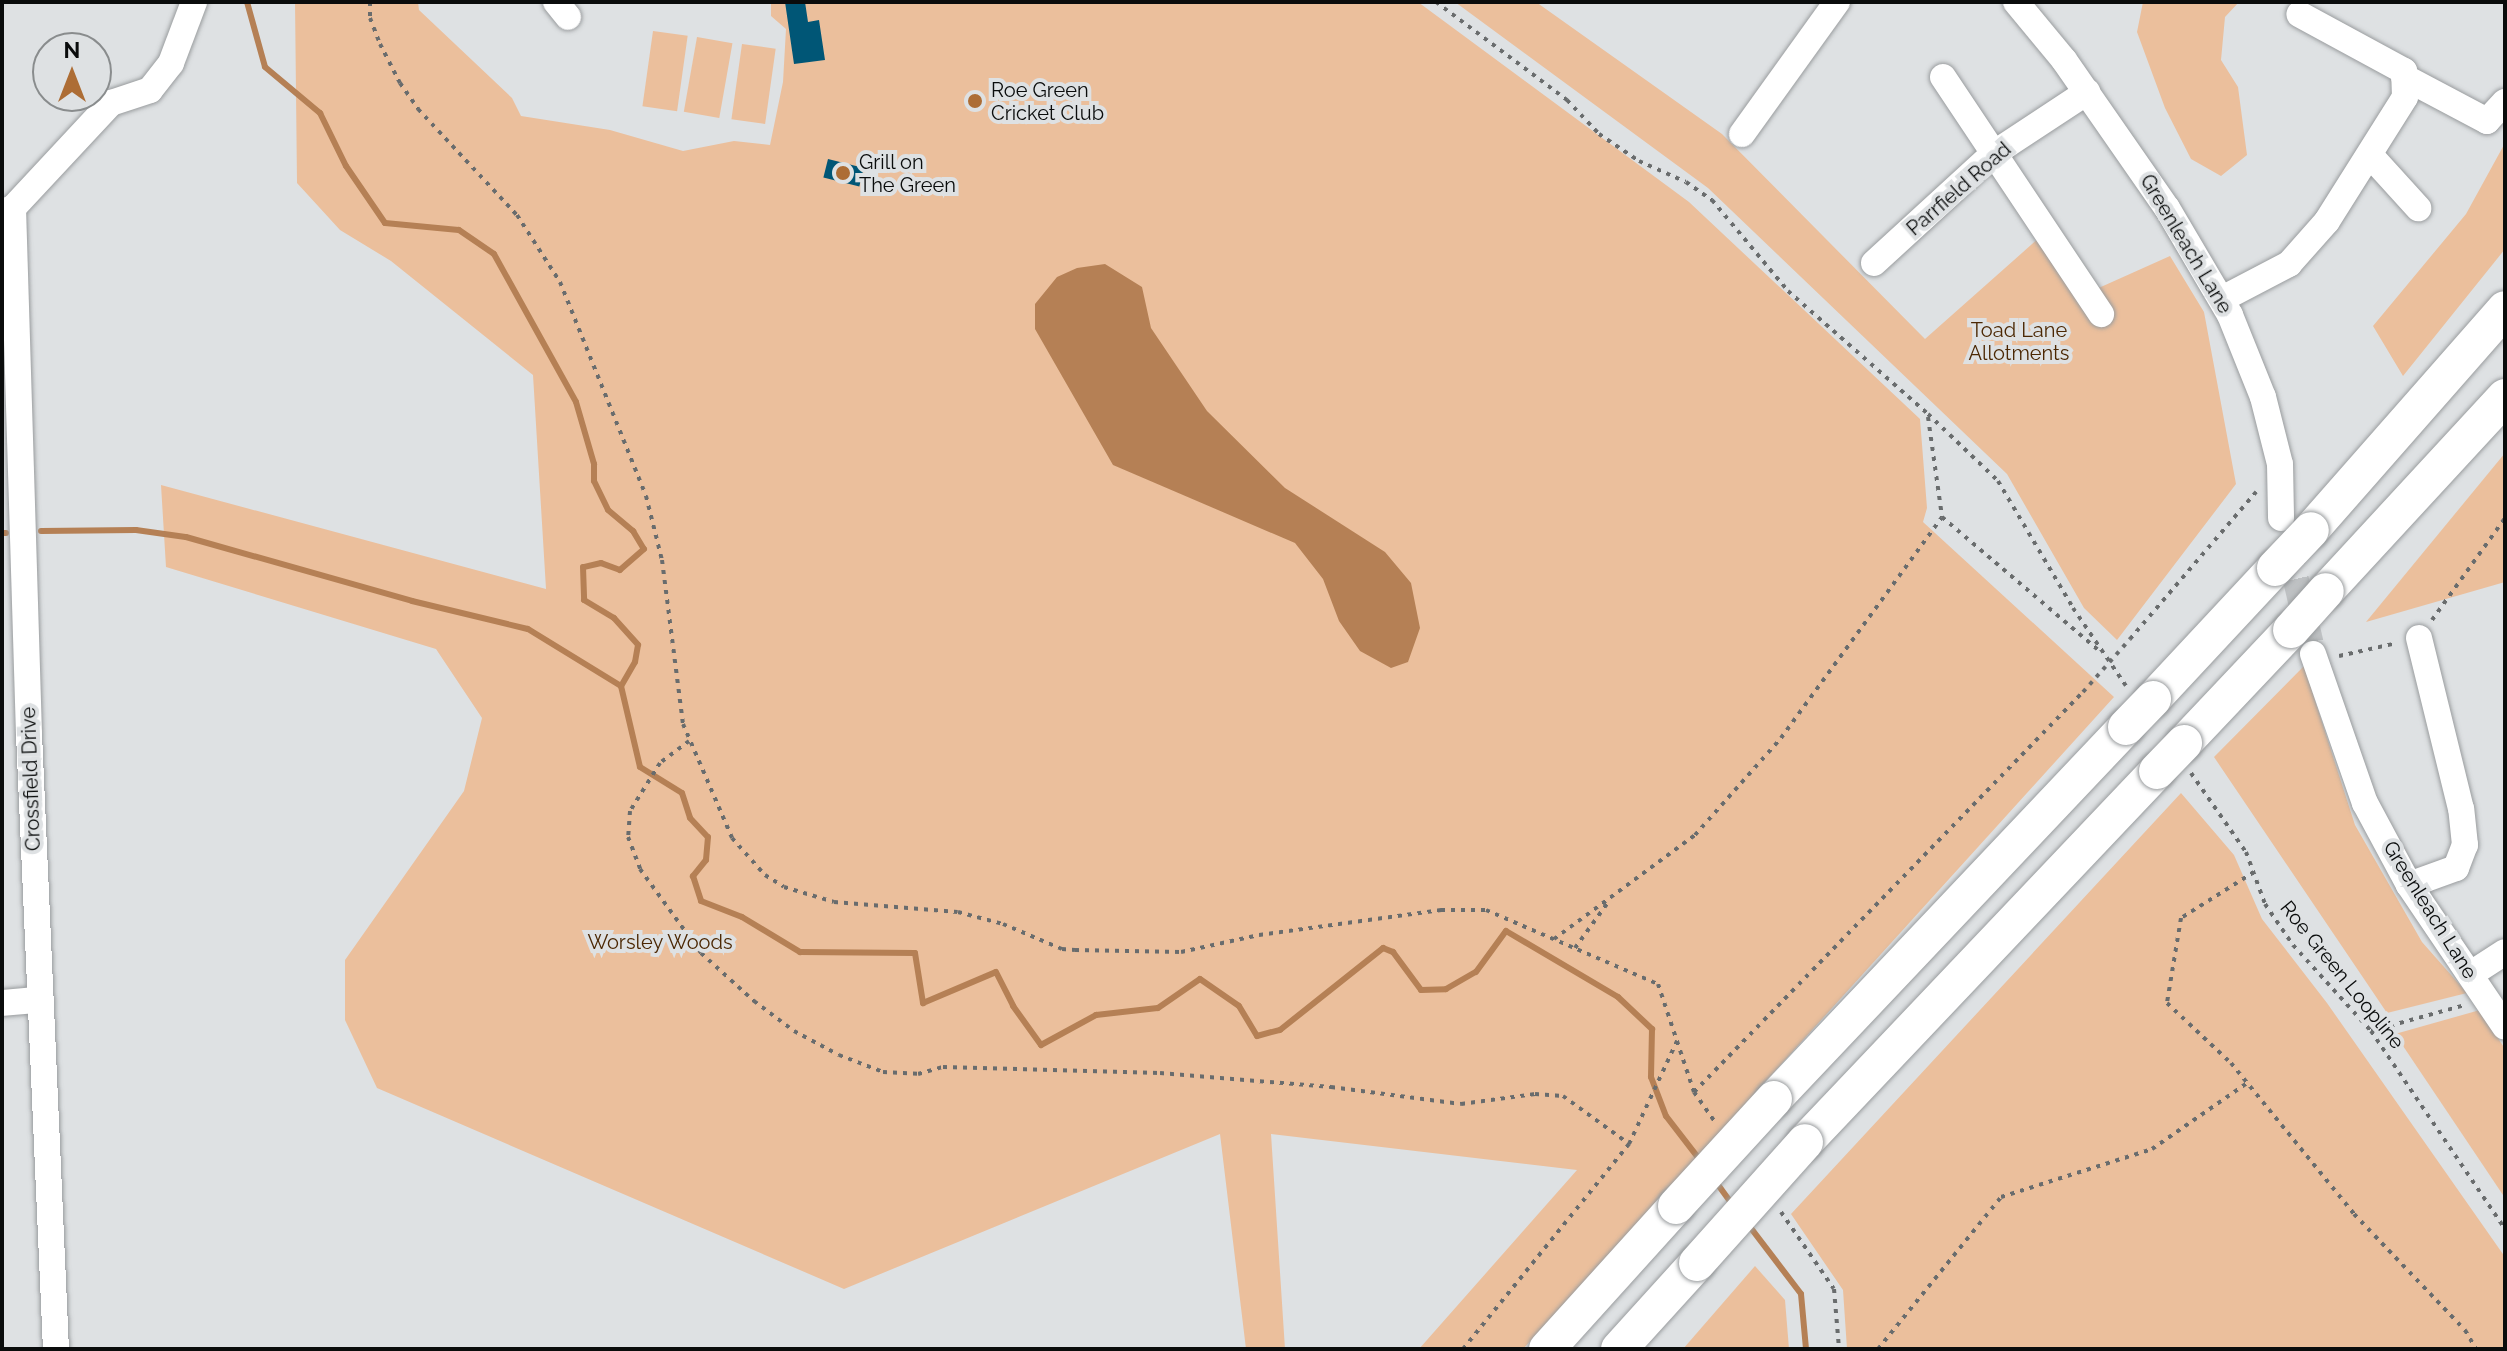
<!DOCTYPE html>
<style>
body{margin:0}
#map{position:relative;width:2507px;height:1351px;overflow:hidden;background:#dee1e3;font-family:Raleway,sans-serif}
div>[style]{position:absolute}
.green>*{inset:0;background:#ebbf9c;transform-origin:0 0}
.water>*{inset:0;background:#b58055}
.stream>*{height:6px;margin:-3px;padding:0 3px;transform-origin:3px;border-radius:3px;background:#b58055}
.building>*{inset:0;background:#005676;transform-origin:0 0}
.minor-tunnel>*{height:26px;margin-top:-13px;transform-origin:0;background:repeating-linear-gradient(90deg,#bec1c3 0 26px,transparent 0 39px)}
.path>*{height:4px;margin-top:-2px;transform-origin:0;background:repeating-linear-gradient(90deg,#696c6d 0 4px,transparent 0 10px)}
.roads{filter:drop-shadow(0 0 2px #999c9e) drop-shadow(0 0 2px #999c9e)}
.minor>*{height:26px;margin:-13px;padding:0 13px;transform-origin:13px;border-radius:13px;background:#fff}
.highway>*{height:36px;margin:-18px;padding:0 18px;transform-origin:18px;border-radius:18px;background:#fff}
.path-bridge>*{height:4px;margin-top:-2px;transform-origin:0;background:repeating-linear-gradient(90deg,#696c6d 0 4px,transparent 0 10px)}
.bridges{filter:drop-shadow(0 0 2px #999c9e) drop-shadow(0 0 2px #999c9e)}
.highway-bridge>*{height:36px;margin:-18px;padding:0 18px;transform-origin:18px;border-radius:18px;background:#fff}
.dots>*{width:22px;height:22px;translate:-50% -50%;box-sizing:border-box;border:4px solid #dee1e3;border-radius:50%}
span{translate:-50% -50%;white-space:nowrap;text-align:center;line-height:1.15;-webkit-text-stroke:8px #dee1e3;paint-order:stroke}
.poi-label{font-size:20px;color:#0a0c0c}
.left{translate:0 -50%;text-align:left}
.street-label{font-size:20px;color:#0a0c0c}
.park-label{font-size:20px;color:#4b2703}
.frame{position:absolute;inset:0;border:4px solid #0a0c0c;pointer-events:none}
.north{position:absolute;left:32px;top:32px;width:80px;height:80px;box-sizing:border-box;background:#dee1e3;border:2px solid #898c8d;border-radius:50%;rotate:0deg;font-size:22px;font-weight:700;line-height:32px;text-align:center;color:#0a0c0c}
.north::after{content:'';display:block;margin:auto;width:28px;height:36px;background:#ad6d35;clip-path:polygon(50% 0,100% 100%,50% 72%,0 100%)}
</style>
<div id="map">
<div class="green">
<div style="clip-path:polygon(295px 2px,418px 2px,419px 10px,512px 98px,521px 116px,610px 130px,683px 151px,734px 141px,770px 145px,783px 82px,786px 29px,771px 16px,771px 2px,1418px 2px,1689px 202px,1920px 419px,1927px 508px,1923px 522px,2114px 697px,1523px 1349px,1419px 1349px,1577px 1170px,1271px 1134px,1285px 1349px,1246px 1349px,1220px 1134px,844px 1289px,377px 1088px,345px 1020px,345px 960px,464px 791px,482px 718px,436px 649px,166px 567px,161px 485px,546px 589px,533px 375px,391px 261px,340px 230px,297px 183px)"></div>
<div style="clip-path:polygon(1455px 2px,1536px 2px,1722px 134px,1925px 339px,2040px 237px,2083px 295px,2170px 256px,2204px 312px,2236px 484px,2117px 640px,2084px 608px,2007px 474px,1708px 188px)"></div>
<div style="clip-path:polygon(2143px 2px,2239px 2px,2225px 17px,2221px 60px,2238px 87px,2247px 155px,2221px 176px,2191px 159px,2165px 108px,2137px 32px)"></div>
<div style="left:653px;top:31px;width:35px;height:76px;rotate:8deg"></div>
<div style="left:697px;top:37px;width:36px;height:76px;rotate:10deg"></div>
<div style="left:742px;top:44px;width:34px;height:76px;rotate:8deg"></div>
<div style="clip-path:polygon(2505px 143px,2505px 249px,2403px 376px,2373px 326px,2466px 214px)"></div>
<div style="clip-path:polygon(2505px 453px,2505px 582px,2366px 622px)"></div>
<div style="clip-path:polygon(2304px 666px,2355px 825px,2422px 942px,2467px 993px,2387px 1013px,2214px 757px)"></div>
<div style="clip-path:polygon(2181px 793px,2234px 855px,2262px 919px,2327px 1003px,2505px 1257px,2505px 1349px,1847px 1349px,1843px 1290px,1791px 1214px)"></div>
<div style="clip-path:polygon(2480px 1010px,2505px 1049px,2505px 1198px,2395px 1034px)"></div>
<div style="clip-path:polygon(1755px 1266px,1785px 1300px,1789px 1349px,1683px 1349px)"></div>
</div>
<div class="water">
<div style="clip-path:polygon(1105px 264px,1142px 287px,1151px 328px,1207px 411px,1285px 488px,1385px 552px,1411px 583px,1420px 628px,1408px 662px,1391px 668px,1360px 651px,1339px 621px,1323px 579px,1295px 543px,1113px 465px,1035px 329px,1035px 304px,1057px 277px,1077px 268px)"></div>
</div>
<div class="stream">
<div style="left:247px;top:2px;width:67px;rotate:74.5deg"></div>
<div style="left:265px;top:67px;width:72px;rotate:39.9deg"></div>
<div style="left:320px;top:113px;width:59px;rotate:63.9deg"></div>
<div style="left:346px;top:166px;width:69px;rotate:55.6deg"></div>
<div style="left:385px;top:223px;width:74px;rotate:5.4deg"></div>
<div style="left:459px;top:230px;width:42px;rotate:34.4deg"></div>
<div style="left:494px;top:254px;width:169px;rotate:61deg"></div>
<div style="left:576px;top:402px;width:65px;rotate:73.8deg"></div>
<div style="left:594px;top:464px;width:17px;rotate:90deg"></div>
<div style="left:594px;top:481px;width:32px;rotate:64deg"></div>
<div style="left:608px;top:510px;width:33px;rotate:40deg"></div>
<div style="left:633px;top:531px;width:21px;rotate:59deg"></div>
<div style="left:644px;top:549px;width:32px;rotate:139deg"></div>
<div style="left:620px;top:570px;width:20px;rotate:-160deg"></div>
<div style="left:601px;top:563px;width:18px;rotate:167deg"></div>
<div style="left:583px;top:567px;width:33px;rotate:88deg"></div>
<div style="left:584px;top:600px;width:35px;rotate:31deg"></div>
<div style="left:614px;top:618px;width:36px;rotate:48deg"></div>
<div style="left:638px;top:645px;width:17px;rotate:100deg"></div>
<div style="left:635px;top:662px;width:28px;rotate:120deg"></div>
<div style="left:621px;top:686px;width:83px;rotate:76.8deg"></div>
<div style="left:640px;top:767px;width:49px;rotate:31.8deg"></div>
<div style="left:682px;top:793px;width:26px;rotate:72deg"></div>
<div style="left:690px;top:818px;width:26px;rotate:47deg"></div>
<div style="left:708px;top:837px;width:23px;rotate:95deg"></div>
<div style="left:706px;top:860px;width:21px;rotate:129deg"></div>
<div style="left:693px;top:876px;width:26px;rotate:72deg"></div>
<div style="left:701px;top:901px;width:44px;rotate:21.3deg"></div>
<div style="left:742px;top:917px;width:68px;rotate:31.1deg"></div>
<div style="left:800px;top:952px;width:115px;rotate:0.5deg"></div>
<div style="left:915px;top:953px;width:51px;rotate:80.9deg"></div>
<div style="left:923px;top:1003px;width:79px;rotate:-23deg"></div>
<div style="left:996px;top:972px;width:38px;rotate:63deg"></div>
<div style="left:1013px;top:1006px;width:48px;rotate:54.3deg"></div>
<div style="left:1041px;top:1045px;width:63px;rotate:-28.6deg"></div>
<div style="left:1096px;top:1015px;width:62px;rotate:-6.4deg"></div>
<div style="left:1158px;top:1008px;width:51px;rotate:-34.6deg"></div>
<div style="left:1200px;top:979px;width:47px;rotate:34.7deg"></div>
<div style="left:1239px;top:1006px;width:35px;rotate:59deg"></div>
<div style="left:1257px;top:1036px;width:24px;rotate:-15deg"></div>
<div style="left:1280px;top:1030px;width:132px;rotate:-38.5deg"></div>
<div style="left:1383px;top:948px;width:11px;rotate:22deg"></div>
<div style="left:1393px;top:952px;width:47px;rotate:53.6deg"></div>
<div style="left:1421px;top:990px;width:25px;rotate:-2deg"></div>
<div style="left:1446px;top:989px;width:34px;rotate:-30deg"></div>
<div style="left:1476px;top:972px;width:51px;rotate:-53.8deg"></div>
<div style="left:1506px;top:931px;width:130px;rotate:30.5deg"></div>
<div style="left:1618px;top:997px;width:47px;rotate:43.3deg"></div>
<div style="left:1652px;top:1029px;width:48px;rotate:91.2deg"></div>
<div style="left:1651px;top:1077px;width:42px;rotate:69deg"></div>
<div style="left:1666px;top:1116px;width:56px;rotate:52.3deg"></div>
<div style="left:41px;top:531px;width:95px;rotate:-0.6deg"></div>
<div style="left:136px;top:530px;width:50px;rotate:8deg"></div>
<div style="left:186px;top:537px;width:235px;rotate:15.8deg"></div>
<div style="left:412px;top:601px;width:119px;rotate:13.6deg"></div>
<div style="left:528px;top:629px;width:109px;rotate:31.5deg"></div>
<div style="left:2px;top:533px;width:4px"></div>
<div style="left:1716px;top:1182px;width:29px;rotate:54deg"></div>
<div style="left:1747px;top:1223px;width:89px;rotate:52.7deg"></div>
<div style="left:1801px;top:1294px;width:55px;rotate:84.8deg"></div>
</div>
<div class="building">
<div style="clip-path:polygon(785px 2px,805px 2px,808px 22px,819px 20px,825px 60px,794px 64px)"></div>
<div style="left:828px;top:159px;width:37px;height:19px;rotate:14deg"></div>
</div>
<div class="minor-tunnel">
<div style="left:2287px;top:541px;width:116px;rotate:77deg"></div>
</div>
<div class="path">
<div style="left:370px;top:2px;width:16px;rotate:90deg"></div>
<div style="left:370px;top:18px;width:28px;rotate:69deg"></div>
<div style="left:380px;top:44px;width:44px;rotate:62.9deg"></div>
<div style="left:400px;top:83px;width:32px;rotate:55deg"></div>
<div style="left:418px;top:109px;width:145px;rotate:47deg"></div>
<div style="left:517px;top:215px;width:80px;rotate:57.3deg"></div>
<div style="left:560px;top:282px;width:231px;rotate:68.1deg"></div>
<div style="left:646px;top:496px;width:66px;rotate:76deg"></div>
<div style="left:662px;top:560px;width:165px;rotate:82.7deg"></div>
<div style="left:683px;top:724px;width:124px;rotate:66.7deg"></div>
<div style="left:732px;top:838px;width:50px;rotate:48.3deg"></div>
<div style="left:765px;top:875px;width:22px;rotate:32deg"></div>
<div style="left:784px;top:887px;width:52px;rotate:16.7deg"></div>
<div style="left:834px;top:902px;width:124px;rotate:4.6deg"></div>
<div style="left:958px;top:912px;width:47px;rotate:14.9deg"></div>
<div style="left:1003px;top:924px;width:64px;rotate:23deg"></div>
<div style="left:1062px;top:949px;width:13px;rotate:4deg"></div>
<div style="left:1075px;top:950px;width:106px;rotate:1.1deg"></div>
<div style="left:1181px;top:952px;width:80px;rotate:-12.3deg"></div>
<div style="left:1259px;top:935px;width:184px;rotate:-7.8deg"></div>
<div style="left:1441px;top:910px;width:45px"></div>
<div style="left:1486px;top:910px;width:187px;rotate:23.3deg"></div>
<div style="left:1658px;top:984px;width:114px;rotate:71.6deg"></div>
<div style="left:1694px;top:1092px;width:35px;rotate:55deg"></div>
<div style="left:1436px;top:2px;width:164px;rotate:36.8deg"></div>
<div style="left:1567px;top:100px;width:47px;rotate:46.7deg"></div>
<div style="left:1599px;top:134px;width:48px;rotate:34deg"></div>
<div style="left:1639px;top:161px;width:51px;rotate:24.1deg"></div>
<div style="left:1686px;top:182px;width:32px;rotate:35deg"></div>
<div style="left:1712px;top:200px;width:119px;rotate:50.1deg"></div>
<div style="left:1788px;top:291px;width:186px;rotate:41.3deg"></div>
<div style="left:1928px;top:414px;width:97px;rotate:43.7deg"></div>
<div style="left:1998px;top:481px;width:147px;rotate:59.4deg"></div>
<div style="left:2073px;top:608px;width:94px;rotate:55.8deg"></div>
<div style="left:1928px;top:417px;width:101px;rotate:82deg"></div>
<div style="left:2432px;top:620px;width:125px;rotate:-54.4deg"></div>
<div style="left:2130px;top:639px;width:194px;rotate:-49.4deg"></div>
<div style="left:2339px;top:656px;width:59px;rotate:-12.6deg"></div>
<div style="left:689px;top:741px;width:36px;rotate:143deg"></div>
<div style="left:660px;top:763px;width:57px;rotate:122deg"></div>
<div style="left:630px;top:811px;width:26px;rotate:94deg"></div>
<div style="left:628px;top:837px;width:34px;rotate:69deg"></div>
<div style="left:640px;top:869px;width:104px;rotate:54deg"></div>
<div style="left:701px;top:953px;width:72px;rotate:42.2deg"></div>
<div style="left:754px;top:1001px;width:50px;rotate:36.9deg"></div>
<div style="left:794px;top:1031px;width:51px;rotate:28.1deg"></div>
<div style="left:839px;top:1055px;width:47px;rotate:21.1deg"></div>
<div style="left:883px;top:1072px;width:35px;rotate:3deg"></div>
<div style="left:918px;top:1074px;width:26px;rotate:-16deg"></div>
<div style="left:943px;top:1067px;width:217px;rotate:1.6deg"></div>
<div style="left:1160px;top:1073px;width:172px;rotate:4.7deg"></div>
<div style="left:1331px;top:1087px;width:131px;rotate:7.5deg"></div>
<div style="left:1461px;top:1104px;width:75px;rotate:-7.7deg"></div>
<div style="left:1535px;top:1094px;width:28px;rotate:4deg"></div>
<div style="left:1563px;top:1096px;width:82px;rotate:36deg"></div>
<div style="left:2191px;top:773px;width:96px;rotate:55.2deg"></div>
<div style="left:2246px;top:852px;width:55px;rotate:69.9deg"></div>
<div style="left:2265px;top:904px;width:50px;rotate:55.7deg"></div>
<div style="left:2293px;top:945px;width:116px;rotate:47.8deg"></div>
<div style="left:2371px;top:1031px;width:239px;rotate:55.9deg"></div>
<div style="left:2254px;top:872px;width:86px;rotate:147.8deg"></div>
<div style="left:2181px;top:918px;width:86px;rotate:99.4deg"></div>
<div style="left:2167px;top:1003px;width:88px;rotate:43.2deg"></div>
<div style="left:2231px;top:1063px;width:195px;rotate:50.8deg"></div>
<div style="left:2354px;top:1214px;width:161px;rotate:46.3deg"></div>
<div style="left:2465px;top:1330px;width:22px;rotate:60deg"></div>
<div style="left:1554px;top:939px;width:175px;rotate:-36.4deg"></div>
<div style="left:1695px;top:835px;width:130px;rotate:-48.4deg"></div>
<div style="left:1781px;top:738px;width:273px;rotate:-53.9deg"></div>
<div style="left:1942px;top:517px;width:204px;rotate:40.4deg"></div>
<div style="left:1575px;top:948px;width:58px;rotate:-54.1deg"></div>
<div style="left:2371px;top:1031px;width:98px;rotate:-15.5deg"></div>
<div style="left:1694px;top:1092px;width:558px;rotate:-45.8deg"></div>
<div style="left:1781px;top:1212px;width:93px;rotate:55.5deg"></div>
<div style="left:1834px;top:1289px;width:60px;rotate:85.2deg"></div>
<div style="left:1463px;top:1349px;width:264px;rotate:-51deg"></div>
<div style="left:1629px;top:1144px;width:114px;rotate:-65deg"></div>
<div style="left:1878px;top:1349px;width:196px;rotate:-51deg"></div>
<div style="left:2001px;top:1197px;width:158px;rotate:-17.6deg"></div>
<div style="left:2152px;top:1149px;width:116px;rotate:-34.8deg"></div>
</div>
<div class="roads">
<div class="minor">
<div style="left:556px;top:2px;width:19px;rotate:51deg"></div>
<div style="left:2016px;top:2px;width:75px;rotate:50.4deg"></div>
<div style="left:2064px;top:60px;width:180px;rotate:55.2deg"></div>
<div style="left:2167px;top:208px;width:124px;rotate:59.5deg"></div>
<div style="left:2230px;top:315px;width:88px;rotate:68.1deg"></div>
<div style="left:2263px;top:397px;width:69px;rotate:75.8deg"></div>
<div style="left:2280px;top:464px;width:54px;rotate:88.9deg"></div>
<div style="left:1943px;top:77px;width:285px;rotate:56.3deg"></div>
<div style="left:2404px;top:77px;width:94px;rotate:27.9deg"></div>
<div style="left:2487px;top:121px;width:26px;rotate:-47deg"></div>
<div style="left:1742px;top:134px;width:163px;rotate:-54.3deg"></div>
<div style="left:2370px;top:155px;width:72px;rotate:47.8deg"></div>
<div style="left:13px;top:208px;width:526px;rotate:88.26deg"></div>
<div style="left:29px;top:734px;width:616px;rotate:87.49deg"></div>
<div style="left:2px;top:212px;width:12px;rotate:-20deg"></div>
<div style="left:13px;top:208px;width:144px;rotate:-47deg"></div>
<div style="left:111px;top:103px;width:41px;rotate:-18.4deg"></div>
<div style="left:150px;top:90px;width:34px;rotate:-52deg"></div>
<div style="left:171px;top:63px;width:65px;rotate:-69.3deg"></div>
<div style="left:1874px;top:263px;width:161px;rotate:-42.5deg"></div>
<div style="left:1993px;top:154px;width:113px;rotate:-33.4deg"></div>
<div style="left:2222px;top:299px;width:76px;rotate:-27.6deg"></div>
<div style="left:2289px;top:264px;width:57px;rotate:-48.5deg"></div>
<div style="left:2327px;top:221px;width:146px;rotate:-57.8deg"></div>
<div style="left:2405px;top:97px;width:26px;rotate:-92deg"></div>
<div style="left:2404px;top:71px;width:119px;rotate:-151.5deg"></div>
<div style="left:2313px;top:654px;width:158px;rotate:70.8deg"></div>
<div style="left:2365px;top:803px;width:93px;rotate:61.8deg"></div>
<div style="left:2409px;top:885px;width:171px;rotate:55.9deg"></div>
<div style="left:2409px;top:885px;width:50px;rotate:-19.9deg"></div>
<div style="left:2456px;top:868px;width:25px;rotate:-69deg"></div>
<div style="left:2465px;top:845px;width:36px;rotate:-96deg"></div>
<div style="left:2461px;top:809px;width:176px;rotate:-103.8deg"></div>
<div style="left:2471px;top:974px;width:40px;rotate:-32.9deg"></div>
<div style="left:2px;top:1003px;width:38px;rotate:-5deg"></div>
</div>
<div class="highway">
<div style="left:2311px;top:530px;width:294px;rotate:-48.7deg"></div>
<div style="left:2326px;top:591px;width:264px;rotate:-47.3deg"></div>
<div style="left:2153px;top:699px;width:179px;rotate:-47deg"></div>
<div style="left:2184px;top:743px;width:156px;rotate:-46.6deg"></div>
<div style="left:1774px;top:1099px;width:512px;rotate:-46.58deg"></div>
<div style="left:1805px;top:1142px;width:511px;rotate:-46.51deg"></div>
<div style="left:1547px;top:1349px;width:193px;rotate:-47.9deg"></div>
<div style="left:1619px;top:1349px;width:116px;rotate:-47.8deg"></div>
</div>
</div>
<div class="path-bridge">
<div style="left:2083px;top:692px;width:71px;rotate:-48.4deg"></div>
</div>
<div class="bridges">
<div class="highway-bridge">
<div style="left:2275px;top:568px;width:52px;rotate:-46.5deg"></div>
<div style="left:2291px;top:630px;width:52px;rotate:-48.1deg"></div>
<div style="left:2126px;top:727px;width:39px;rotate:-46deg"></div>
<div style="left:2157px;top:771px;width:39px;rotate:-46deg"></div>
<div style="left:1676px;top:1206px;width:145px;rotate:-47.5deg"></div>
<div style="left:1697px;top:1263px;width:162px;rotate:-48.2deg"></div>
</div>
</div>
<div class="dots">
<div style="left:975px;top:101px;background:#ad6d35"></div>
<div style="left:843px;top:173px;background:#ad6d35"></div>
</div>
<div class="poi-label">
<span class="left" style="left:991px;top:102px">Roe Green<br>Cricket Club</span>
<span class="left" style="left:859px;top:174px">Grill on<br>The Green</span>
</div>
<div class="street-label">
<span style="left:1959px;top:189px;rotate:-41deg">Parrfield Road</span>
<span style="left:2186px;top:244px;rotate:59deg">Greenleach Lane</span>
<span style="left:31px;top:779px;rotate:-92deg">Crossfield Drive</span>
<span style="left:2430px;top:910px;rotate:58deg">Greenleach Lane</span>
<span style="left:2342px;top:975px;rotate:51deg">Roe Green Loopline</span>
</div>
<div class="park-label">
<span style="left:2019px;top:342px">Toad Lane<br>Allotments</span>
<span style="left:660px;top:942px">Worsley Woods</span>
</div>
<div class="frame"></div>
<div class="north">N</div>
</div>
